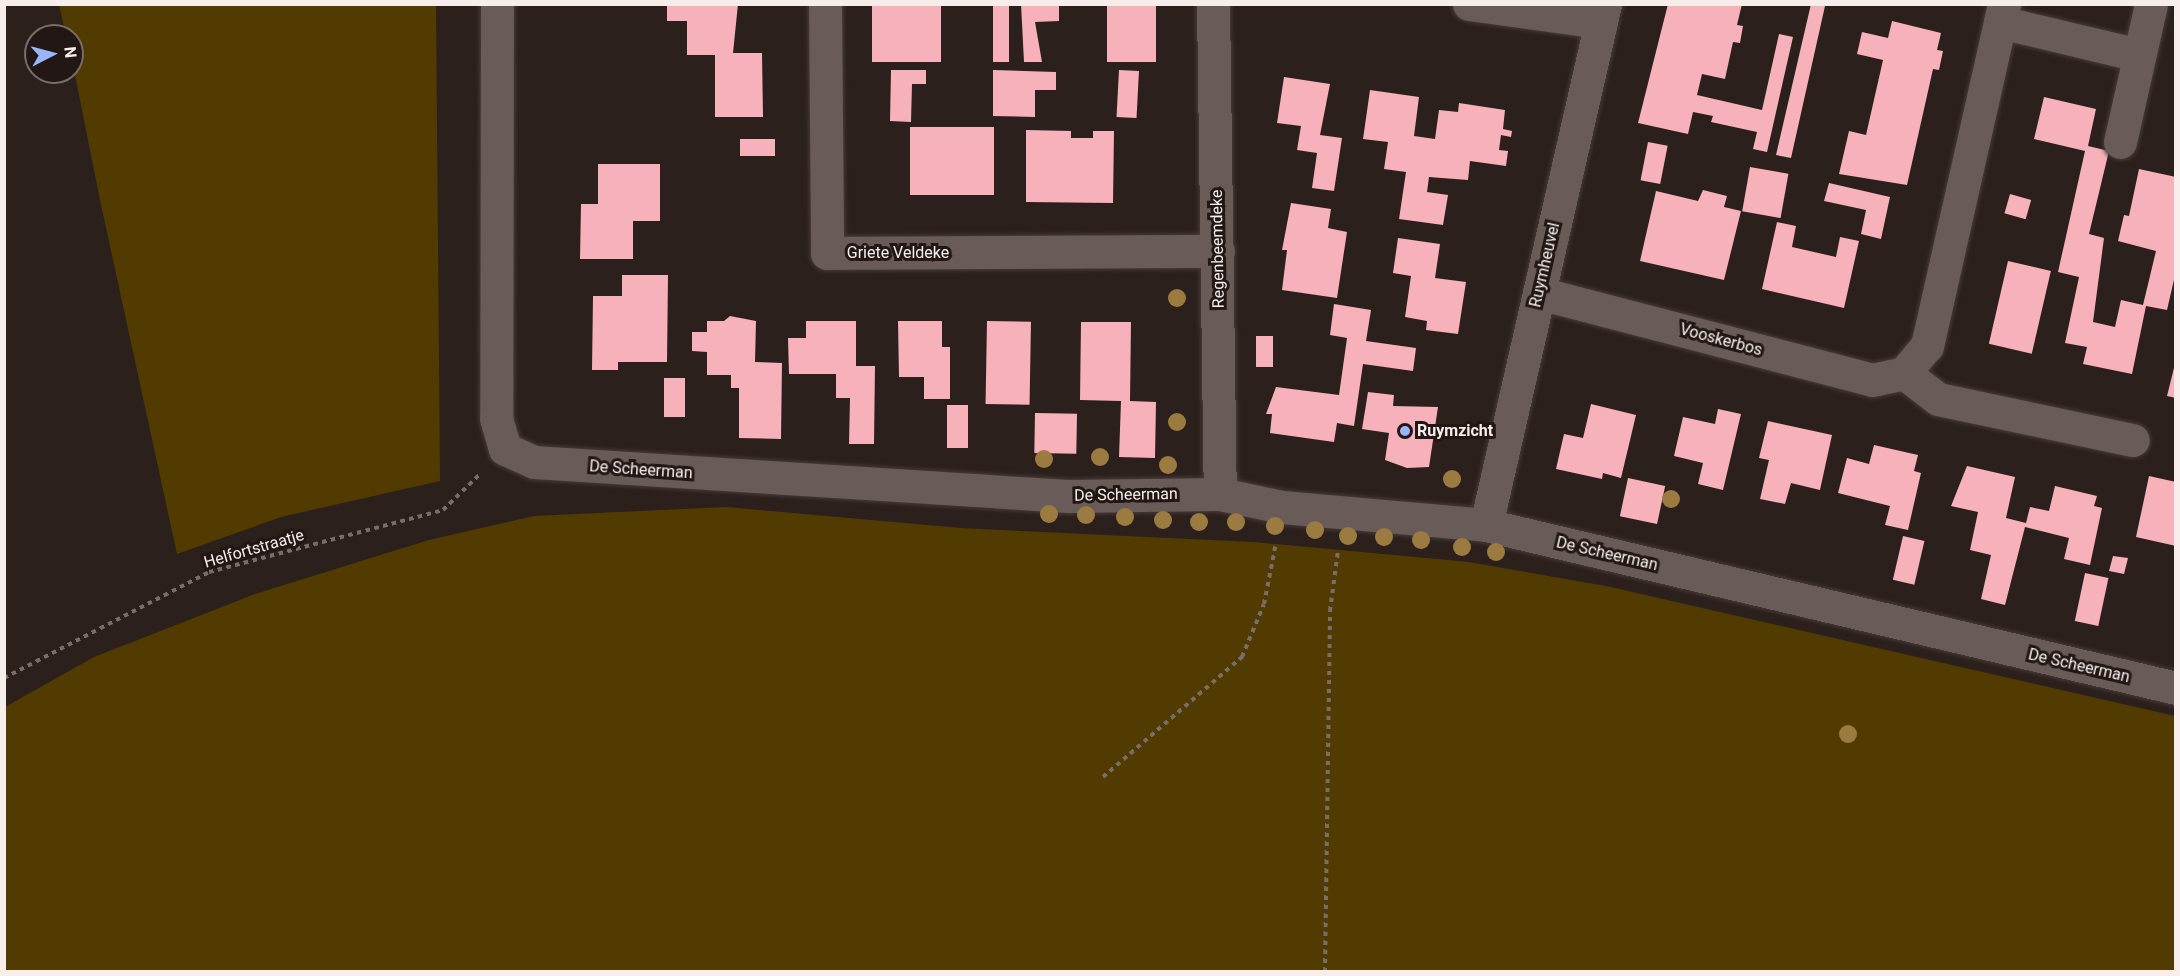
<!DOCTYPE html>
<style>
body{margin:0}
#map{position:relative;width:2180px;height:976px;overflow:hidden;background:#2c201d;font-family:Roboto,sans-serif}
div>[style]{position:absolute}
.green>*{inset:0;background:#523b00}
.building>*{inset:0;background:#f7b1bb;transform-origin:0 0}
.path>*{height:4px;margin-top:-2px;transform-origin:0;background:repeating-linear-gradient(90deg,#786d6a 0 4.5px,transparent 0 9px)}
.roads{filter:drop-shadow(0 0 2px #463b39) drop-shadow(0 0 2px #463b39)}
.street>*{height:33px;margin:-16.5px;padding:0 16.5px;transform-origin:16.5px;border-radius:16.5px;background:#695b57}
.trees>*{width:18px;height:18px;margin:-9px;border-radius:50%;background:#9b7b40}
.dots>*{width:16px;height:16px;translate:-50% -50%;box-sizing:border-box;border:3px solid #221714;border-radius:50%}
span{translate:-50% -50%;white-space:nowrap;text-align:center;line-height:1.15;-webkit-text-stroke:6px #221714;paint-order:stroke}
.street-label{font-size:16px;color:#f7eeec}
.poi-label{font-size:16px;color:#f7eeec;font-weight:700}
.left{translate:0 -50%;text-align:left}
.frame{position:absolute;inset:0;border:6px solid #f7eeec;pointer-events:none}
.north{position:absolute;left:24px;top:24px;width:60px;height:60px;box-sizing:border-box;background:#221714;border:2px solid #776d6a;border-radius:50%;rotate:84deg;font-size:16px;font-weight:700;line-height:24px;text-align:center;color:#f7eeec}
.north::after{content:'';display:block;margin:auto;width:21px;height:27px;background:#9bb5fd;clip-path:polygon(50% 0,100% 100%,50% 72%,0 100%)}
</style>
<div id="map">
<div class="green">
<div style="clip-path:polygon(59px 5px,436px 5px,440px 481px,281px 517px,177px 554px,100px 200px,72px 60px,72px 36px,66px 36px)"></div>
<div style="clip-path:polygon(726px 507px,961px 528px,1253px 542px,1469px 562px,1606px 586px,2175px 716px,2175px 971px,5px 971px,5px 707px,94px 657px,255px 594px,429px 540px,534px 516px)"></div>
</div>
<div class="building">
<div style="clip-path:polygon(667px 4px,738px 4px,733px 53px,762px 53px,763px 117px,715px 117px,715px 55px,687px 55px,687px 21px,667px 21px)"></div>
<div style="left:872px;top:4px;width:69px;height:58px"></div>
<div style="left:993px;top:4px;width:16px;height:58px"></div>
<div style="clip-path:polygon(1021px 4px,1059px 4px,1059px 21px,1035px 22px,1042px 62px,1024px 62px)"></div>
<div style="left:1107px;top:4px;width:49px;height:58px"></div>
<div style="clip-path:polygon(1668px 4px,1742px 4px,1737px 25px,1743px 26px,1740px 43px,1733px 42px,1725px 79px,1702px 74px,1697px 95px,1762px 110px,1779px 34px,1793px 37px,1767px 152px,1753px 149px,1757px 132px,1711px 122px,1713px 116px,1693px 112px,1688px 134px,1638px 123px)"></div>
<div style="clip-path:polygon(1811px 4px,1833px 4px,1825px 6px,1791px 158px,1776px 155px)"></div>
<div style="clip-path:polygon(1892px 21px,1941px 33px,1937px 50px,1943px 51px,1939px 70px,1933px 69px,1907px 185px,1839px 174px,1849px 131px,1866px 135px,1883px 60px,1857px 54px,1862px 32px,1888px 38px)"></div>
<div style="clip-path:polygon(891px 70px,926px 70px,926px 84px,912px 84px,911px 122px,890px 121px)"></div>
<div style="clip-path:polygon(993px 70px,1056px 72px,1056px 90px,1035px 90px,1035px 117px,993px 116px)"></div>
<div style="left:1119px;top:70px;width:20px;height:47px;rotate:3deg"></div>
<div style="clip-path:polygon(1284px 77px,1330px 84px,1320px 135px,1342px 138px,1334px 191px,1312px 188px,1317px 153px,1297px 150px,1301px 126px,1277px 123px)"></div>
<div style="clip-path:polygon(1370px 90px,1419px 97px,1414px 136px,1435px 139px,1439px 110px,1458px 112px,1459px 103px,1505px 110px,1503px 129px,1512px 131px,1511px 137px,1501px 135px,1499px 150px,1508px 151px,1506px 166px,1470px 161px,1468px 180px,1429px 177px,1427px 192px,1448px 195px,1443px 225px,1399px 219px,1406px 172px,1384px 169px,1388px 142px,1363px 139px)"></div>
<div style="clip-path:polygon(2044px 97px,2096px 109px,2088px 146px,2109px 151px,2089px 234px,2104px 238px,2093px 322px,2115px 327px,2121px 300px,2143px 305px,2156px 251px,2118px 241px,2124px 215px,2129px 216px,2139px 169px,2176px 177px,2176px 271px,2167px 310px,2146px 306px,2132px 374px,2083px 364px,2087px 347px,2065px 343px,2079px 277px,2058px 272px,2085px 151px,2034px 139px)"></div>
<div style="left:994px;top:127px;width:68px;height:84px;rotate:90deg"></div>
<div style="clip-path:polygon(1026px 130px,1071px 131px,1071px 138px,1093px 138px,1093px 131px,1114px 131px,1113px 203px,1026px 202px)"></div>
<div style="left:775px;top:139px;width:17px;height:35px;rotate:90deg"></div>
<div style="left:1648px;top:142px;width:20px;height:39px;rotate:11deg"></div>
<div style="clip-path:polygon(598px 164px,660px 164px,660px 221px,633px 221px,633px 259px,580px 259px,581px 204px,598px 204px)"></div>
<div style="left:1750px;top:167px;width:39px;height:45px;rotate:10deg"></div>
<div style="clip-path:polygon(1829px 183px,1890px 197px,1881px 239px,1861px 234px,1866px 210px,1824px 201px)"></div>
<div style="clip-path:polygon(1703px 190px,1727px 196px,1724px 207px,1741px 211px,1724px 280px,1640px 261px,1656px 191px,1698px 201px)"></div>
<div style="left:2010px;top:194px;width:22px;height:20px;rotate:16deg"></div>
<div style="clip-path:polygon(1291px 203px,1331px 209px,1328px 228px,1347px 232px,1337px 298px,1282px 290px,1287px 250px,1282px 250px)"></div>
<div style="clip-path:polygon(1777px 222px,1796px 226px,1792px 247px,1836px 257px,1840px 237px,1859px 241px,1844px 308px,1762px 289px)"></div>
<div style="clip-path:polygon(1398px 238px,1440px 244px,1435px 278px,1466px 282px,1458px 334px,1426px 330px,1427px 321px,1405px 317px,1411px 276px,1393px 273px)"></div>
<div style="left:2008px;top:261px;width:44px;height:85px;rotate:13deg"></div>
<div style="clip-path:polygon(622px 275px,668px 275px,667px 362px,618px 362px,618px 370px,592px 370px,593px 296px,622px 296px)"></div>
<div style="clip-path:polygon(1334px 304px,1371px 310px,1366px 341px,1416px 348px,1413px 371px,1363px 364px,1354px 426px,1337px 423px,1334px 442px,1270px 433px,1272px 414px,1266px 414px,1276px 387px,1339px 395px,1347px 338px,1330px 335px)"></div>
<div style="clip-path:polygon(730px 316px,756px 321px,755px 362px,782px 363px,781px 439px,739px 438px,739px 388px,731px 388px,731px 375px,707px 375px,707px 352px,692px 351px,692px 332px,707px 332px,707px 321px,724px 321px)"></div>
<div style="clip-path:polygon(806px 321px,856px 321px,856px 366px,875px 366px,874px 444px,849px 444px,850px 398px,836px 398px,836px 374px,789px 374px,788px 338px,806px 338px)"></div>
<div style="clip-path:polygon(898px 321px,942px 321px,942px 347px,950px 347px,950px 399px,924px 399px,924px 377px,899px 377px)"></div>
<div style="left:987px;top:321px;width:44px;height:83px;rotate:1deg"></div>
<div style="clip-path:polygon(1081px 322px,1131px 322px,1130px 401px,1156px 402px,1155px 458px,1119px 457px,1121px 401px,1080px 400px)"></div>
<div style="left:1256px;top:336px;width:17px;height:31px"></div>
<div style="clip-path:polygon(2175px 364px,2176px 364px,2176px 398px,2167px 396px)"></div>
<div style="left:664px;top:378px;width:21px;height:39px"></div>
<div style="clip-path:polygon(1368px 392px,1394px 395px,1393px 406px,1438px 407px,1429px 467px,1407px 468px,1385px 460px,1389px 433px,1362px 429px)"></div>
<div style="clip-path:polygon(1591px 404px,1636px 415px,1621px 478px,1603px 473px,1602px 479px,1556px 469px,1564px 434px,1583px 438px)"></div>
<div style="left:947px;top:405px;width:21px;height:43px"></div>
<div style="clip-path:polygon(1718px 409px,1741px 414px,1723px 490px,1698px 484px,1703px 463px,1674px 456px,1683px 417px,1715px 424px)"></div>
<div style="left:1035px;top:413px;width:42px;height:40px;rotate:1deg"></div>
<div style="clip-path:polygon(1768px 421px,1832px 435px,1820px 490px,1791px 483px,1785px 504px,1760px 499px,1769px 460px,1759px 458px)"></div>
<div style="clip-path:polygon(1874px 445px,1918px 455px,1914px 471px,1921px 473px,1908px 530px,1885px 525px,1890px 506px,1838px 493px,1847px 458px,1869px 464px)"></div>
<div style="clip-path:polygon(1967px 466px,2015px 477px,2006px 518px,2026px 523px,2030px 507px,2049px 511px,2055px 486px,2097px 496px,2094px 506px,2102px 508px,2090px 565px,2064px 559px,2069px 538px,2025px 527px,2005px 605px,1981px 599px,1991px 555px,1970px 550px,1978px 512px,1951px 506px)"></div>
<div style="clip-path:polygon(2149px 476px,2176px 482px,2176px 546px,2136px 537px)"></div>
<div style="left:1628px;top:478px;width:38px;height:39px;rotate:12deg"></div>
<div style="left:1903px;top:536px;width:22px;height:45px;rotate:13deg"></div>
<div style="clip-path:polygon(2113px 556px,2128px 558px,2124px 574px,2109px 571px)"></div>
<div style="left:2085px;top:573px;width:24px;height:49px;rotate:12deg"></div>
</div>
<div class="path">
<div style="left:4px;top:678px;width:231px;rotate:-27.3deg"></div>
<div style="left:209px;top:572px;width:242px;rotate:-14.8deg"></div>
<div style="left:443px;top:510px;width:50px;rotate:-44.2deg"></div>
<div style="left:1103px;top:777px;width:184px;rotate:-40.8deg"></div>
<div style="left:1242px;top:657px;width:57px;rotate:-67.5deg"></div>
<div style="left:1264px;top:604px;width:62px;rotate:-78.9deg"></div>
<div style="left:1325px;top:972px;width:361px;rotate:-89.2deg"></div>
<div style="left:1330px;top:611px;width:62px;rotate:-82.5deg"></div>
</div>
<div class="roads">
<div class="street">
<div style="left:497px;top:4px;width:414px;rotate:90.1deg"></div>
<div style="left:496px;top:418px;width:32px;rotate:74deg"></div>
<div style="left:505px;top:449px;width:32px;rotate:24deg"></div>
<div style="left:534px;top:462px;width:535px;rotate:3.64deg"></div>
<div style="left:1068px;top:496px;width:152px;rotate:-0.8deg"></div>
<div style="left:1220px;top:494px;width:63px;rotate:11.8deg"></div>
<div style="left:1282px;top:507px;width:205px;rotate:5deg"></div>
<div style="left:1486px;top:525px;width:709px;rotate:13.29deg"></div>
<div style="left:825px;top:4px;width:249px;rotate:89.5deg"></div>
<div style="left:827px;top:253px;width:391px;rotate:-0.3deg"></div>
<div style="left:1213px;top:4px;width:490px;rotate:89.2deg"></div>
<div style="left:1469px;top:4px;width:133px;rotate:7.8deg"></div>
<div style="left:2000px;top:22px;width:143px;rotate:13.4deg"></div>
<div style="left:2120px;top:142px;width:141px;rotate:-77.3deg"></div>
<div style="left:1539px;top:293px;width:344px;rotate:14.6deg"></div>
<div style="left:1872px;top:380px;width:33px;rotate:-12deg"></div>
<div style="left:1904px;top:373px;width:35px;rotate:-50deg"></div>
<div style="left:1927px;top:346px;width:351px;rotate:-77.3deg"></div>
<div style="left:1904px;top:373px;width:43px;rotate:37.4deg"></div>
<div style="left:1938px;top:399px;width:199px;rotate:11.9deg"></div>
<div style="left:1486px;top:525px;width:534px;rotate:-77.13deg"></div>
</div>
</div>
<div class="trees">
<div style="left:1177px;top:298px"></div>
<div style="left:1177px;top:422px"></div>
<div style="left:1100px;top:457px"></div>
<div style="left:1044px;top:459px"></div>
<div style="left:1168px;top:465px"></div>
<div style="left:1452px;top:479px"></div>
<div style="left:1671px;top:499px"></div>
<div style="left:1049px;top:514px"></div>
<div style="left:1086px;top:515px"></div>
<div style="left:1125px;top:517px"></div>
<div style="left:1163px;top:520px"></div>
<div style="left:1199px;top:522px"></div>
<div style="left:1236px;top:522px"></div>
<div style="left:1275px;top:526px"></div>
<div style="left:1315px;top:530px"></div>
<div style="left:1348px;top:536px"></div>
<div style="left:1384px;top:537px"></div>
<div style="left:1421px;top:540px"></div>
<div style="left:1462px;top:547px"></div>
<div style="left:1496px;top:552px"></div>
<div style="left:1848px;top:734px"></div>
</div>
<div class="dots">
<div style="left:1405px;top:431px;background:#9bb5fd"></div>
</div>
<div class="street-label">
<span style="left:1218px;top:249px;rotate:-91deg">Regenbeemdeke</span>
<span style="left:898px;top:253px">Griete Veldeke</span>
<span style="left:1545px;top:265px;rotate:-77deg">Ruymheuvel</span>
<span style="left:1721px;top:340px;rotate:15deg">Vooskerbos</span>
<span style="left:641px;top:470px;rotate:4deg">De Scheerman</span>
<span style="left:1126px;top:495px;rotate:-1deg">De Scheerman</span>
<span style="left:254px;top:549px;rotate:-16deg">Helfortstraatje</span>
<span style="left:1607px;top:554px;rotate:13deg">De Scheerman</span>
<span style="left:2079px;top:666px;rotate:13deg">De Scheerman</span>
</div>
<div class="poi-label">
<span class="left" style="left:1417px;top:431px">Ruymzicht</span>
</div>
<div class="frame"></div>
<div class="north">N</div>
</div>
